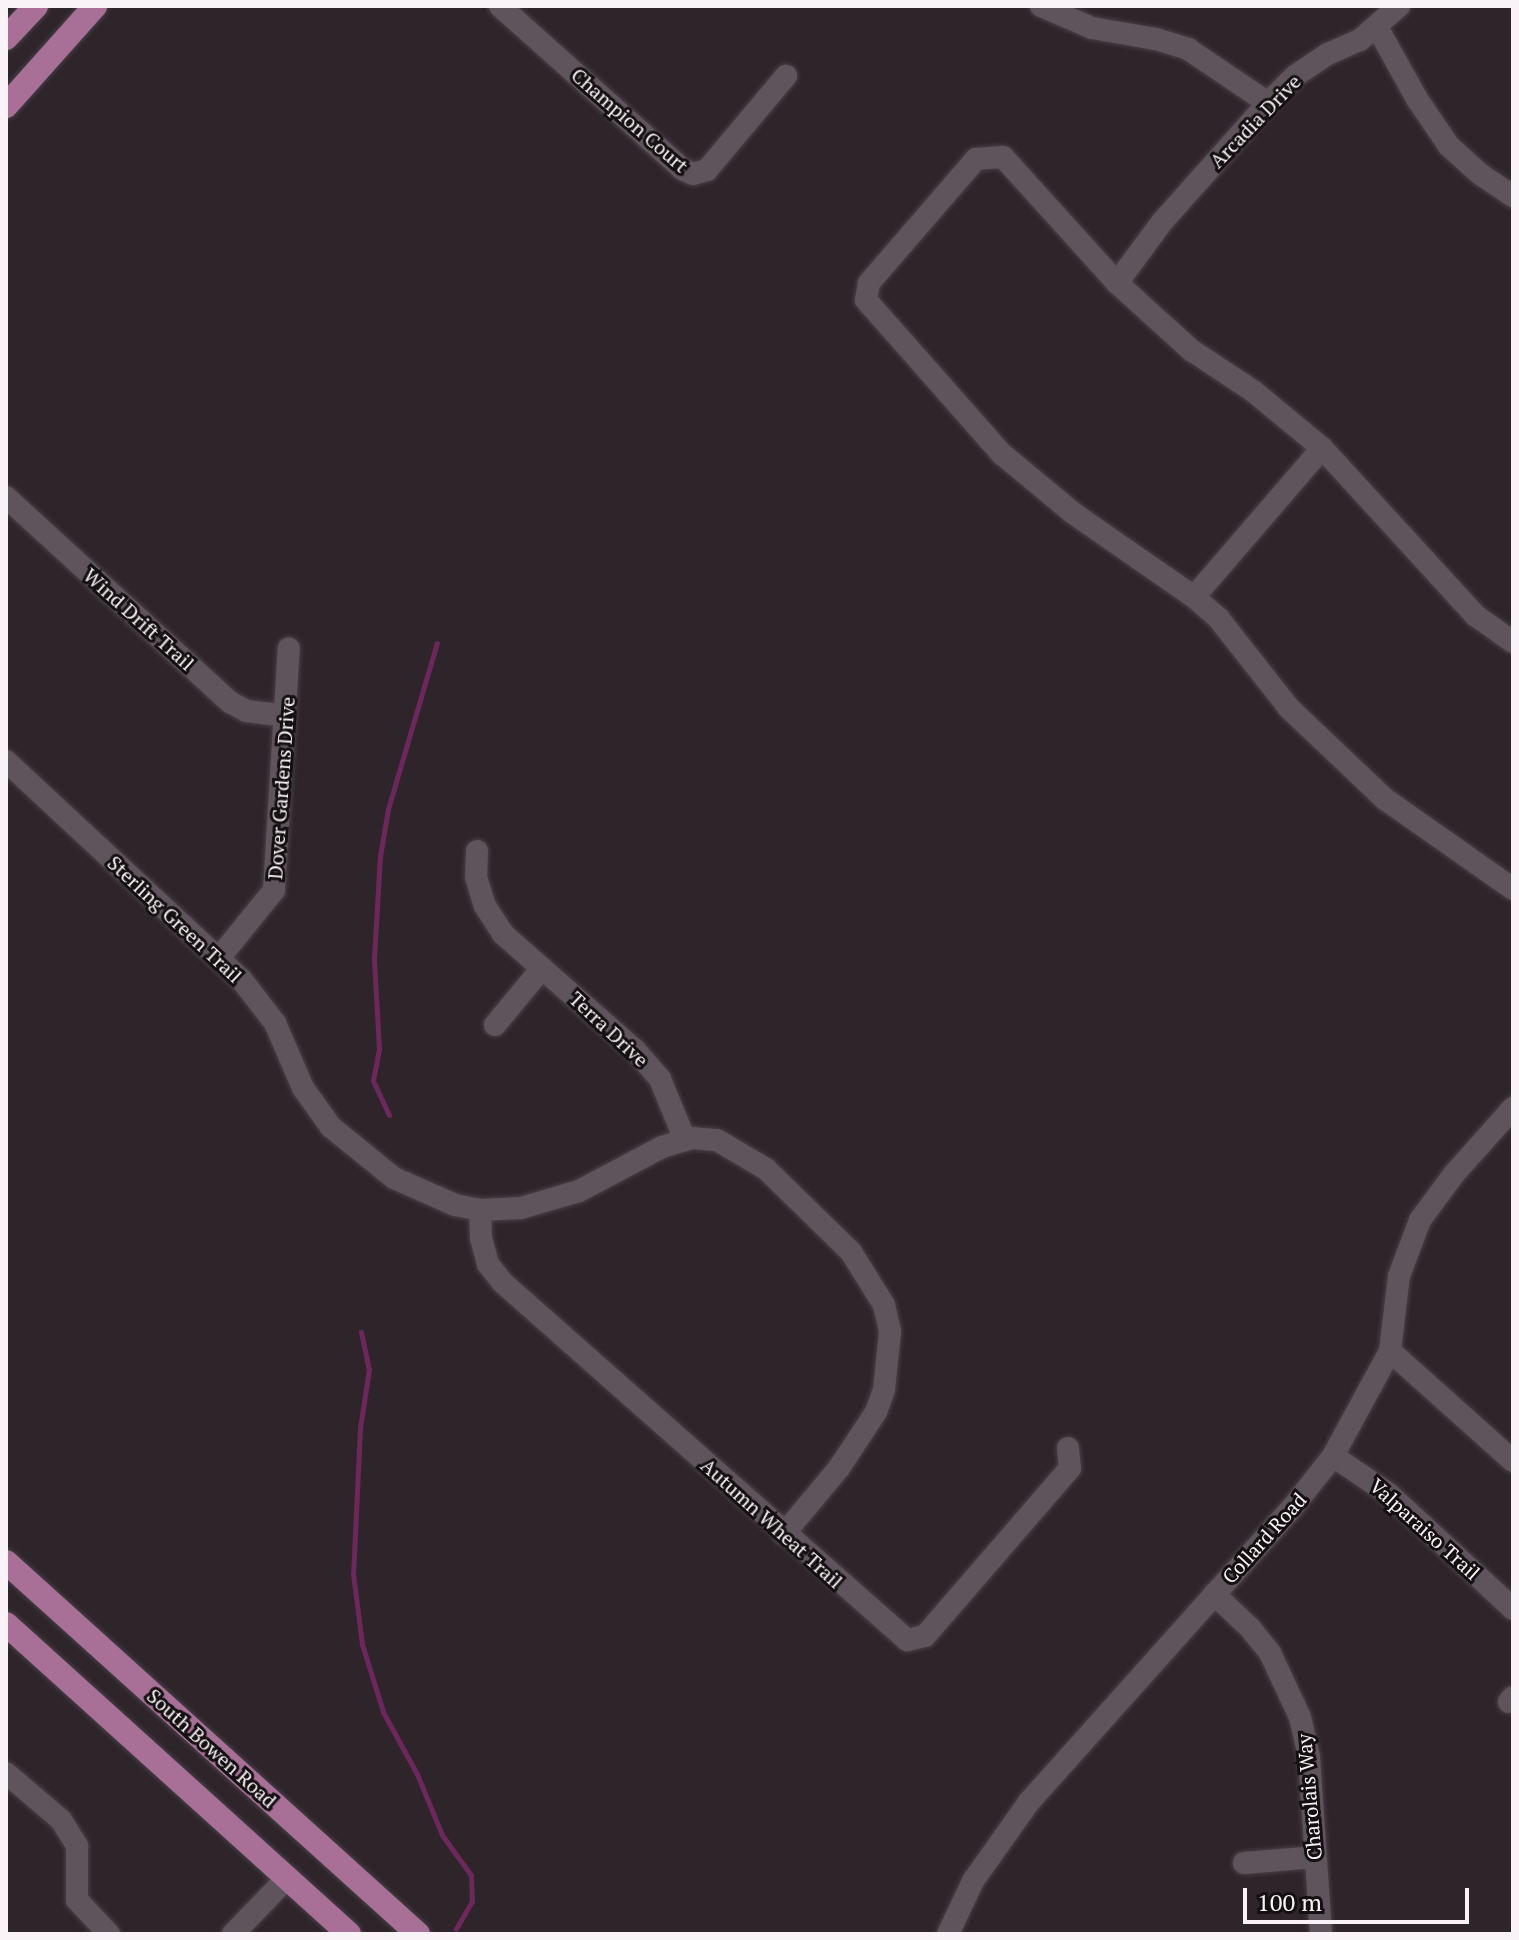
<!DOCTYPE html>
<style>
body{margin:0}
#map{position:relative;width:1519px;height:1940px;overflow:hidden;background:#2e252b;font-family:"PT Serif",serif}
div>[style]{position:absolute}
.stream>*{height:5px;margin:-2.5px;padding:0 2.5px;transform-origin:2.5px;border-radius:2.5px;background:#6e275c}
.roads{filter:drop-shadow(0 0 2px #484046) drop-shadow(0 0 2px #484046)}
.minor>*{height:22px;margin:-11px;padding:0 11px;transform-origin:11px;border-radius:11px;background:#5f545b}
.major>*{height:24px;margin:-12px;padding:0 12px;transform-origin:12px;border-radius:12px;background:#a87096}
span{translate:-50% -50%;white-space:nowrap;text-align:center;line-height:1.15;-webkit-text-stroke:6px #141012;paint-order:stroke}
.street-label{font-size:20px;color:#f9f2f6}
.frame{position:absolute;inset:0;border:8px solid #f9f2f6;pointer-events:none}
.scale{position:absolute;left:1243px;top:1888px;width:226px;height:36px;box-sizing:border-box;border:4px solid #f9f2f6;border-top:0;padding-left:10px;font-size:24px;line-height:28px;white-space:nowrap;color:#f9f2f6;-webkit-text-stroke:6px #141012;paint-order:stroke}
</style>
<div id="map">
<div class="stream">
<div style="left:389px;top:1115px;width:38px;rotate:-115deg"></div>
<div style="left:373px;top:1080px;width:32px;rotate:-79deg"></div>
<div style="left:379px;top:1049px;width:90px;rotate:-93.2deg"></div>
<div style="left:374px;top:959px;width:103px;rotate:-86.7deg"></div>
<div style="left:380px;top:856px;width:48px;rotate:-80.3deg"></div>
<div style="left:388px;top:809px;width:173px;rotate:-73.6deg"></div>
<div style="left:361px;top:1332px;width:38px;rotate:78deg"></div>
<div style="left:369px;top:1369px;width:60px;rotate:98.7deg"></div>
<div style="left:360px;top:1428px;width:146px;rotate:92.7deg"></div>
<div style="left:353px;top:1574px;width:71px;rotate:82.7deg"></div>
<div style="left:362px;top:1644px;width:71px;rotate:72.8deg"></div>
<div style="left:383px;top:1712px;width:71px;rotate:61.3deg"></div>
<div style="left:417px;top:1774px;width:66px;rotate:67.7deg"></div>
<div style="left:442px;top:1835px;width:49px;rotate:54.1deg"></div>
<div style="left:471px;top:1875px;width:26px;rotate:88deg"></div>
<div style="left:472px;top:1901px;width:32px;rotate:120deg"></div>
</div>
<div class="roads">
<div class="minor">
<div style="left:500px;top:6px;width:244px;rotate:41.8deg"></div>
<div style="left:682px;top:169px;width:12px;rotate:24deg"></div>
<div style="left:693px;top:174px;width:15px;rotate:-16deg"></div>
<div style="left:707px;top:170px;width:123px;rotate:-50deg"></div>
<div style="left:1041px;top:6px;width:56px;rotate:23.3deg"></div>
<div style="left:1092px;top:28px;width:65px;rotate:9.8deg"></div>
<div style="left:1156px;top:39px;width:34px;rotate:17deg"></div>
<div style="left:1188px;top:49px;width:97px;rotate:34deg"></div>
<div style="left:1377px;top:27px;width:82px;rotate:60.9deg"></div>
<div style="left:1417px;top:99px;width:57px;rotate:55.8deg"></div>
<div style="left:1449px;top:146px;width:42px;rotate:42.1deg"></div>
<div style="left:1480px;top:174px;width:40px;rotate:34deg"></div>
<div style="left:1117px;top:283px;width:76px;rotate:-53.6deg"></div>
<div style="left:1162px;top:222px;width:159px;rotate:-48.3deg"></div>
<div style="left:1268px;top:103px;width:38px;rotate:-45deg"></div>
<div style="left:1295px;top:76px;width:40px;rotate:-34deg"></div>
<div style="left:1328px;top:54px;width:35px;rotate:-24deg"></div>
<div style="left:1360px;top:40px;width:52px;rotate:-41.1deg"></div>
<div style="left:6px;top:497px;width:304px;rotate:42.5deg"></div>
<div style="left:230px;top:702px;width:18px;rotate:29deg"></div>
<div style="left:246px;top:711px;width:39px;rotate:7deg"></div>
<div style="left:1194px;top:597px;width:196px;rotate:-49.3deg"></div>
<div style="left:1513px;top:642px;width:45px;rotate:-144.9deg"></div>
<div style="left:1476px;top:616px;width:228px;rotate:-132.5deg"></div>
<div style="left:1322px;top:448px;width:89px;rotate:-140.4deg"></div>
<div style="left:1253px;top:391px;width:74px;rotate:-146.5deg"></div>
<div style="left:1191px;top:350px;width:100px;rotate:-137.8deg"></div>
<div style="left:1117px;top:283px;width:170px;rotate:-132.1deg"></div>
<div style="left:1003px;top:157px;width:27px;rotate:176deg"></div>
<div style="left:976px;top:159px;width:164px;rotate:130.8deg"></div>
<div style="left:869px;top:283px;width:17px;rotate:100deg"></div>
<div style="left:866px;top:300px;width:205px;rotate:48.6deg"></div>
<div style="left:1002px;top:454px;width:92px;rotate:39.7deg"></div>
<div style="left:1073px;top:513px;width:147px;rotate:34.8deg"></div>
<div style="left:1194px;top:597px;width:33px;rotate:41deg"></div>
<div style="left:1219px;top:619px;width:113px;rotate:51.8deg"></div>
<div style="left:1289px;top:708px;width:132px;rotate:43.5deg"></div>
<div style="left:1385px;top:799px;width:156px;rotate:35.1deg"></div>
<div style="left:6px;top:761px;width:321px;rotate:42.9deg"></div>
<div style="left:241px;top:979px;width:56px;rotate:52.3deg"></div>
<div style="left:275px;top:1023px;width:71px;rotate:66.7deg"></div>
<div style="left:303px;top:1088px;width:48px;rotate:54.3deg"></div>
<div style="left:331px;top:1127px;width:81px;rotate:39deg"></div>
<div style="left:394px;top:1178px;width:67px;rotate:23.9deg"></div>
<div style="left:455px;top:1205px;width:25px;rotate:11deg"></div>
<div style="left:480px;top:1210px;width:41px;rotate:-2.8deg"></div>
<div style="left:521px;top:1208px;width:60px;rotate:-16.3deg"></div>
<div style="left:579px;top:1191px;width:94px;rotate:-27.9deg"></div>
<div style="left:662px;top:1147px;width:31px;rotate:-17deg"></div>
<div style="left:692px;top:1138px;width:25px;rotate:5deg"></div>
<div style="left:717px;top:1140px;width:57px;rotate:30.6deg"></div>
<div style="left:766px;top:1169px;width:119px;rotate:44.3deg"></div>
<div style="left:851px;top:1252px;width:62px;rotate:58.1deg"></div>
<div style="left:884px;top:1305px;width:28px;rotate:77deg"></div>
<div style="left:890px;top:1332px;width:58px;rotate:95.9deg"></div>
<div style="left:884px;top:1390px;width:23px;rotate:110deg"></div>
<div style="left:876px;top:1412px;width:67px;rotate:123.5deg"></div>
<div style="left:839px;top:1468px;width:86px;rotate:129.8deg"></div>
<div style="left:477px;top:851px;width:26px;rotate:92deg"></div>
<div style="left:476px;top:877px;width:30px;rotate:73deg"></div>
<div style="left:485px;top:906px;width:33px;rotate:57deg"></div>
<div style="left:503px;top:934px;width:176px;rotate:41.3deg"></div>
<div style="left:635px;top:1050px;width:38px;rotate:49deg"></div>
<div style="left:660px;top:1079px;width:66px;rotate:67.7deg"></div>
<div style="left:220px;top:957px;width:86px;rotate:-51.1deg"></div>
<div style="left:274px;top:890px;width:242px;rotate:-86.5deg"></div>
<div style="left:495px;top:1025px;width:74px;rotate:-50.5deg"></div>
<div style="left:480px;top:1210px;width:28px;rotate:88deg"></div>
<div style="left:481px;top:1238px;width:27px;rotate:75deg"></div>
<div style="left:488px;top:1264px;width:23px;rotate:52deg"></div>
<div style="left:502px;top:1282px;width:541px;rotate:41.48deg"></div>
<div style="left:907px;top:1640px;width:18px;rotate:-13deg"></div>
<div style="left:925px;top:1636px;width:222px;rotate:-49.2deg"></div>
<div style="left:1070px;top:1468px;width:20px;rotate:-96deg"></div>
<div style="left:1390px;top:1351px;width:165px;rotate:41.8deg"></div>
<div style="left:1333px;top:1456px;width:68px;rotate:34.2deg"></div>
<div style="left:1389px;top:1494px;width:169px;rotate:42.8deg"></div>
<div style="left:1214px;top:1594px;width:50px;rotate:43.4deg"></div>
<div style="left:1250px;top:1628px;width:32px;rotate:51deg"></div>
<div style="left:1270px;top:1653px;width:71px;rotate:64.9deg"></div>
<div style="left:1300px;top:1717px;width:41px;rotate:77.3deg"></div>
<div style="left:1309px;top:1757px;width:177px;rotate:86.1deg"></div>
<div style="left:1509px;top:1702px;width:6px;rotate:-51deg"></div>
<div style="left:6px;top:1773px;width:72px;rotate:40.5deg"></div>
<div style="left:61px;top:1820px;width:31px;rotate:58deg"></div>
<div style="left:77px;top:1846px;width:54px;rotate:90deg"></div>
<div style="left:77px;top:1900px;width:47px;rotate:46.7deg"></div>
<div style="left:1244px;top:1863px;width:71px;rotate:-4.8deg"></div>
<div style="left:233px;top:1934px;width:78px;rotate:-46deg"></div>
<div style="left:948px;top:1934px;width:59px;rotate:-64.7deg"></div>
<div style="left:973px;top:1881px;width:97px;rotate:-54.7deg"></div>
<div style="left:1029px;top:1802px;width:394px;rotate:-48.2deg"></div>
<div style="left:1292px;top:1508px;width:66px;rotate:-51.7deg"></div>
<div style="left:1333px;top:1456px;width:119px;rotate:-61.5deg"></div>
<div style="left:1390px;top:1351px;width:76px;rotate:-83.2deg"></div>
<div style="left:1399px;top:1276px;width:60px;rotate:-69.4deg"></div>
<div style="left:1420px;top:1220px;width:57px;rotate:-53.5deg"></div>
<div style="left:1454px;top:1174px;width:89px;rotate:-48.2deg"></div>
</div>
<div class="major">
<div style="left:6px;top:38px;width:44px;rotate:-46.8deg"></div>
<div style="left:6px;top:106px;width:134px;rotate:-48.3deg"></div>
<div style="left:6px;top:1562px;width:555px;rotate:42.08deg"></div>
<div style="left:6px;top:1624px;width:462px;rotate:42.1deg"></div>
</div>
</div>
<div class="street-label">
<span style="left:630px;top:120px;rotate:41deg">Champion Court</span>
<span style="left:1255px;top:121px;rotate:-46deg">Arcadia Drive</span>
<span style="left:139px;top:619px;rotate:42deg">Wind Drift Trail</span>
<span style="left:281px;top:788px;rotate:-86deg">Dover Gardens Drive</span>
<span style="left:175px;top:919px;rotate:43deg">Sterling Green Trail</span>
<span style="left:609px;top:1029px;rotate:43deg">Terra Drive</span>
<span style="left:772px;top:1523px;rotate:42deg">Autumn Wheat Trail</span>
<span style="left:1425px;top:1529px;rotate:42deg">Valparaiso Trail</span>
<span style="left:1264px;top:1538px;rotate:-48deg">Collard Road</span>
<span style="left:212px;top:1748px;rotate:42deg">South Bowen Road</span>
<span style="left:1309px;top:1797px;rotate:-95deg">Charolais Way</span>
</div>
<div class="frame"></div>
<div class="scale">100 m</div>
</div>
